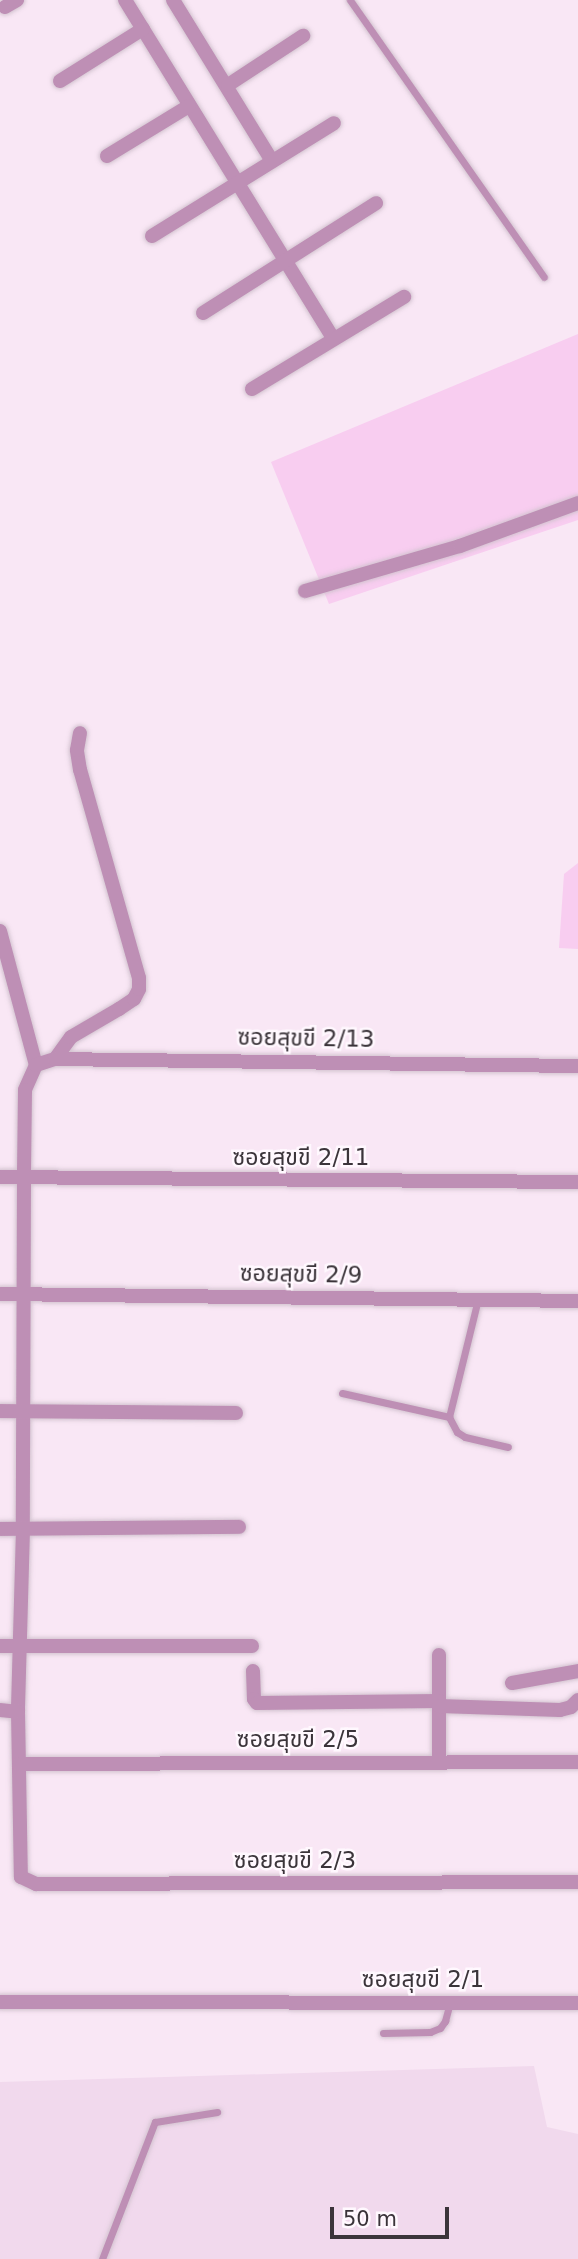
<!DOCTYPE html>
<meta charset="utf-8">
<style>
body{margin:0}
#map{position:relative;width:578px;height:2259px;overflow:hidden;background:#f9e7f5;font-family:"DejaVu Sans","Noto Sans Thai",sans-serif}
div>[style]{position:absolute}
.built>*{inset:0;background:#f1d9ed}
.green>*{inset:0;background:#f8cdf0}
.roads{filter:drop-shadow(0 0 2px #d3c3d0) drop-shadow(0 0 2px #d3c3d0)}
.lane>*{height:7px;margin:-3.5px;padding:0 3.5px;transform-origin:3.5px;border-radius:3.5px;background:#be8fb5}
.street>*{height:14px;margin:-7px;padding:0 7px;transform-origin:7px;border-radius:7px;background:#be8fb5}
span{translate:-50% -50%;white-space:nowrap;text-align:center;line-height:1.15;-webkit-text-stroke:5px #fff8fe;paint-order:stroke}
.street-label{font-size:23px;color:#3b343a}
.scale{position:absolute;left:330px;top:2207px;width:119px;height:32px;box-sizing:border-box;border:4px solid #3b343a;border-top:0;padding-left:9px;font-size:21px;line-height:24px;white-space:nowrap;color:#3b343a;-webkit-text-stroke:5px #fff8fe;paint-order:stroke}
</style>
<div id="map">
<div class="built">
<div style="clip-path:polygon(534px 2066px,547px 2127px,578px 2134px,578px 2259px,0 2259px,0 2082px)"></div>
</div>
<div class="green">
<div style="clip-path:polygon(578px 334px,578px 520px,329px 604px,271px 462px)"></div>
<div style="clip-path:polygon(578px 863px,578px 949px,559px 948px,564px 874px)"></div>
</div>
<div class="roads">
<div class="lane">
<div style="left:350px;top:0;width:338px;rotate:55deg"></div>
<div style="left:342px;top:1393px;width:110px;rotate:12.6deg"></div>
<div style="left:449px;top:1417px;width:122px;rotate:-76.2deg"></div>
<div style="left:449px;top:1417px;width:17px;rotate:62deg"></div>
<div style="left:457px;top:1432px;width:9px;rotate:32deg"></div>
<div style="left:465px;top:1437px;width:44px;rotate:13.1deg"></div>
<div style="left:383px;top:2033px;width:47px;rotate:-1.2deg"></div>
<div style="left:430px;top:2032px;width:11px;rotate:-22deg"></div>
<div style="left:440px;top:2028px;width:9px;rotate:-54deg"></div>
<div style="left:445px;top:2021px;width:20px;rotate:-75deg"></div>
<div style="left:102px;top:2259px;width:147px;rotate:-68.9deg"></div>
<div style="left:155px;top:2122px;width:63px;rotate:-9.2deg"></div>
</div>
<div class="street">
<div style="left:125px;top:0;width:397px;rotate:58.4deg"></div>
<div style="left:173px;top:0;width:189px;rotate:58.4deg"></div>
<div style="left:5px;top:7px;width:14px;rotate:-30deg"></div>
<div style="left:60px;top:81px;width:98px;rotate:-32.1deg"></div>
<div style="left:228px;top:85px;width:90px;rotate:-33.2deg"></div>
<div style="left:107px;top:156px;width:96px;rotate:-31.4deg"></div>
<div style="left:152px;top:236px;width:214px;rotate:-31.8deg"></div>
<div style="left:203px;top:313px;width:205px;rotate:-32.4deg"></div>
<div style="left:252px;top:389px;width:178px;rotate:-31.2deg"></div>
<div style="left:305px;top:591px;width:161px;rotate:-16.2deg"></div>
<div style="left:460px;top:546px;width:126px;rotate:-20deg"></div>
<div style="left:0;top:931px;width:139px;rotate:75deg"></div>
<div style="left:36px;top:1065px;width:27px;rotate:114deg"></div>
<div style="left:25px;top:1090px;width:87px;rotate:90.7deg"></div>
<div style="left:24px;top:1177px;width:352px;rotate:90.2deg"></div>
<div style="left:23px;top:1529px;width:183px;rotate:91.6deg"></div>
<div style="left:18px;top:1712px;width:165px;rotate:89deg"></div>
<div style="left:21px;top:1877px;width:17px;rotate:25deg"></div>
<div style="left:36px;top:1884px;width:542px;rotate:-0.21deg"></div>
<div style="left:55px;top:1059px;width:27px;rotate:-54deg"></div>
<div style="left:71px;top:1037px;width:56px;rotate:-30.3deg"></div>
<div style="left:119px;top:1009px;width:18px;rotate:-34deg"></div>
<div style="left:134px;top:999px;width:11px;rotate:-63deg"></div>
<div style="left:139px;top:989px;width:11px;rotate:-90deg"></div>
<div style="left:139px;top:978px;width:216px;rotate:-105.8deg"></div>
<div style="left:80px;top:770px;width:20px;rotate:-99deg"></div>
<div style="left:77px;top:750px;width:17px;rotate:-80deg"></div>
<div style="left:36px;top:1065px;width:20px;rotate:-18deg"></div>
<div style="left:55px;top:1059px;width:523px;rotate:0.77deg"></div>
<div style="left:0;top:1177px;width:578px;rotate:0.5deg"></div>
<div style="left:0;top:1294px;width:578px;rotate:0.69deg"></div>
<div style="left:0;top:1411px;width:236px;rotate:0.5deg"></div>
<div style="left:0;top:1529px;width:239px;rotate:-0.5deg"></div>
<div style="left:0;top:1646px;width:252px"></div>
<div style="left:439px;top:1655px;width:105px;rotate:90deg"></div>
<div style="left:253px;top:1671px;width:28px;rotate:88deg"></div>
<div style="left:254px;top:1699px;width:5px;rotate:53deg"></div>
<div style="left:257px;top:1703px;width:182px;rotate:-0.6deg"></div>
<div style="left:512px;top:1683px;width:67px;rotate:-10.3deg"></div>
<div style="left:439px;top:1706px;width:121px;rotate:1.9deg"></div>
<div style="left:560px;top:1710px;width:11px;rotate:-15deg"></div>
<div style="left:571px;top:1707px;width:10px;rotate:-45deg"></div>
<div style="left:0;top:1710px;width:18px;rotate:6deg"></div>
<div style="left:19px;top:1764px;width:559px;rotate:-0.2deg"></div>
<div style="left:0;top:2002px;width:578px;rotate:0.1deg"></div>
</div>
</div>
<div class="street-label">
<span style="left:306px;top:1038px;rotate:1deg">ซอยสุขขี 2/13</span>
<span style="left:301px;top:1157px">ซอยสุขขี 2/11</span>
<span style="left:301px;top:1274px;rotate:1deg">ซอยสุขขี 2/9</span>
<span style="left:298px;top:1739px">ซอยสุขขี 2/5</span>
<span style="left:295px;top:1860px">ซอยสุขขี 2/3</span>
<span style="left:423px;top:1979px">ซอยสุขขี 2/1</span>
</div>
<div class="scale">50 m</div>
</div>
